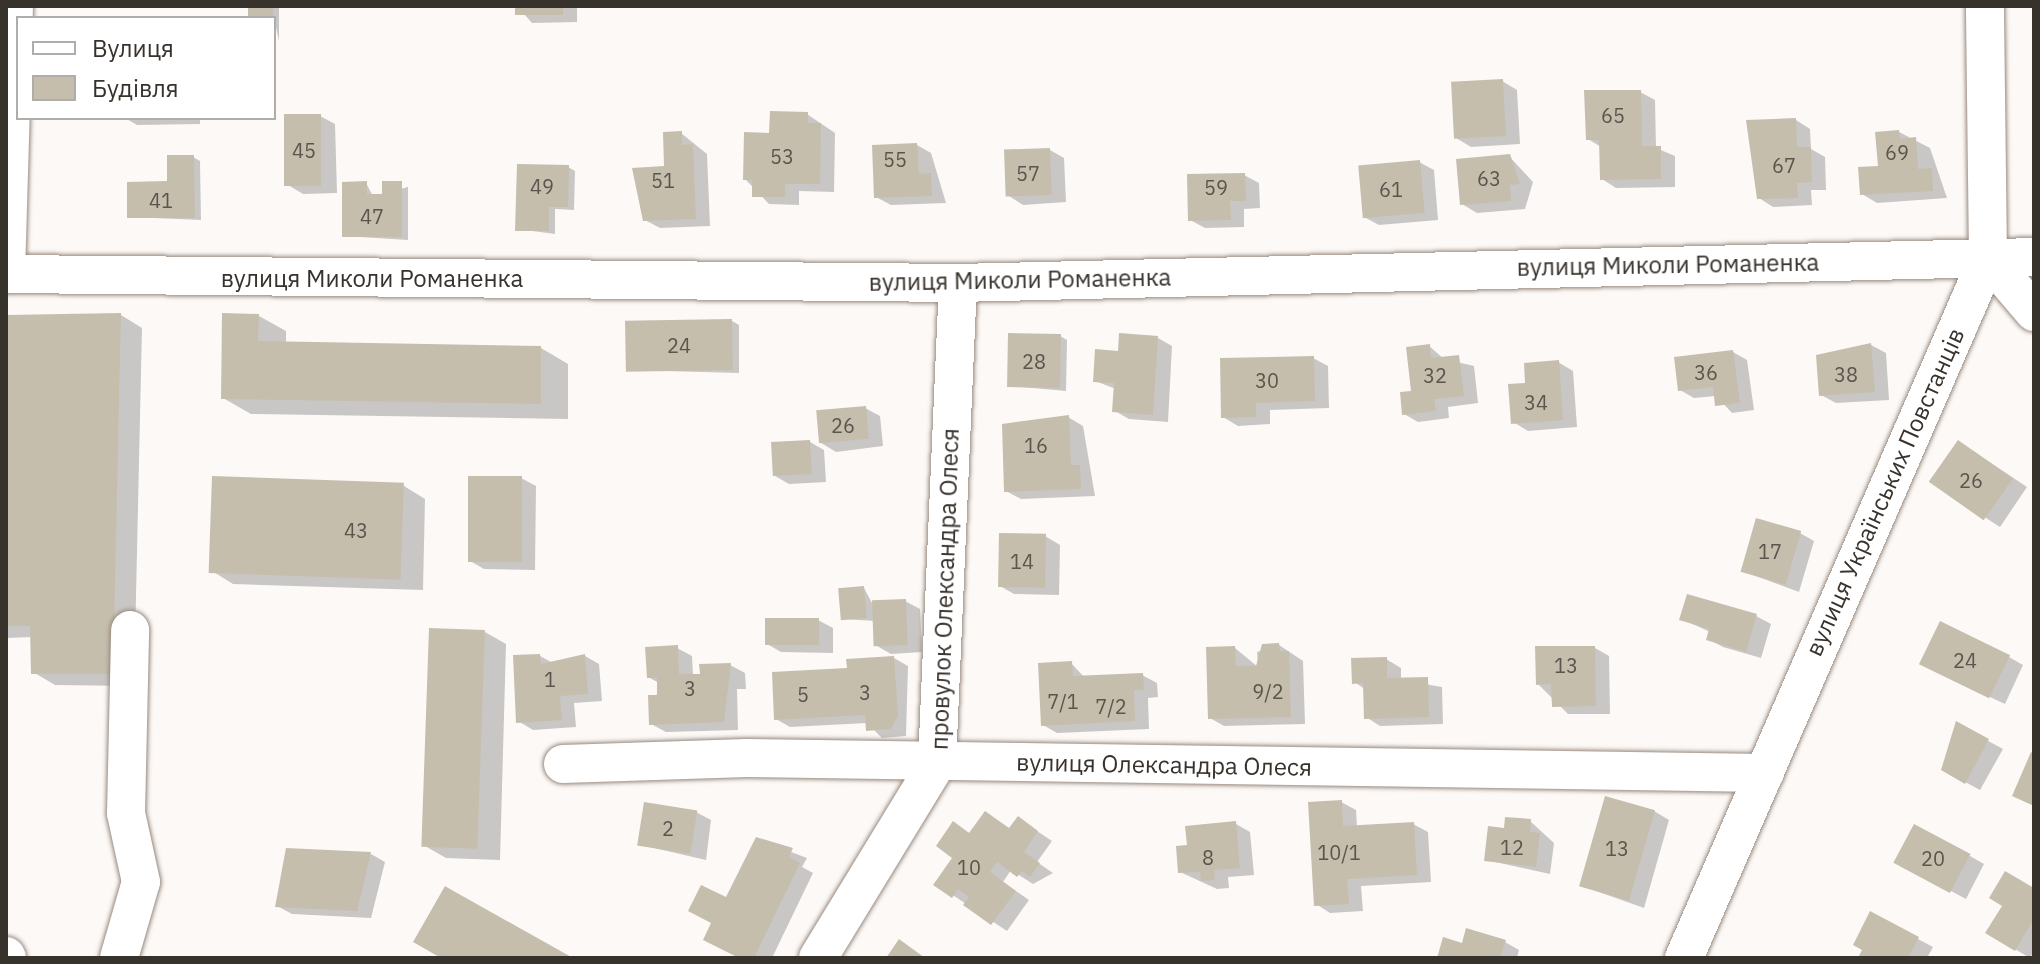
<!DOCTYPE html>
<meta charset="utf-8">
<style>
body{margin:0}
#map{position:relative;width:2040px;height:964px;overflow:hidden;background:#fcf9f7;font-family:"IBM Plex Sans",sans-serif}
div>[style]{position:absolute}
.shadow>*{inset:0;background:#0003}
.building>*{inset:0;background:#c5bead;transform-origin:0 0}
.roads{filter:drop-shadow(0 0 2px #998a7f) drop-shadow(0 0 2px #998a7f)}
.minor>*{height:38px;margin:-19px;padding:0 19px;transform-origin:19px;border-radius:19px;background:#fff}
span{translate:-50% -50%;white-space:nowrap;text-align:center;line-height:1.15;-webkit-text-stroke:6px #fff;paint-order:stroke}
.number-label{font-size:20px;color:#5b554d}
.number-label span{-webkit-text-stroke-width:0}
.street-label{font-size:24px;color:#38322d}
.frame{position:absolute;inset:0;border:8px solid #38322d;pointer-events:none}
.legend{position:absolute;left:16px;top:16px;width:260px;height:104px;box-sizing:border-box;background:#fff;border:2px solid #afadab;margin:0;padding:10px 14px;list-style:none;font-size:24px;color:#38322d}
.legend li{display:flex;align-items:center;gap:16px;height:40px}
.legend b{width:40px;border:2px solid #afadab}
</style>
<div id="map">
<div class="shadow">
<div style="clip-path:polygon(250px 6px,279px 6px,279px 41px,274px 18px,250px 18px)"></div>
<div style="clip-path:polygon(517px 6px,577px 6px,577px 22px,532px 23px)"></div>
<div style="clip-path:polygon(1502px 81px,1517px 90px,1520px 144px,1471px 147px,1456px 138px)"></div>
<div style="clip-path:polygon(1640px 92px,1655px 100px,1656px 148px,1675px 156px,1675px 187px,1616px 188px,1602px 179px,1601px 147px,1588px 139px)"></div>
<div style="clip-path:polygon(807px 114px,835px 133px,834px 192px,799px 191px,799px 205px,769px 204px,745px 179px,771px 135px)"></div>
<div style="clip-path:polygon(320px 116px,335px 124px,337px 193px,303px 194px,288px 185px)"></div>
<div style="clip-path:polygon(125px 118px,200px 118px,200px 124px,137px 125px)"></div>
<div style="clip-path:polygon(1796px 120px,1810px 129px,1811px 149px,1825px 157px,1826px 190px,1811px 190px,1812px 205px,1773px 207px,1759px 198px)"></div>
<div style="clip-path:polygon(1899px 132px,1930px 148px,1947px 198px,1877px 203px,1862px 194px)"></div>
<div style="clip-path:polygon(681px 133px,707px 154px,710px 226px,660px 228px,645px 220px,634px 169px,666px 168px)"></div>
<div style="clip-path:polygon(917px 145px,931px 153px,946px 203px,891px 205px,876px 197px)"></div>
<div style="clip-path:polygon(1050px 150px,1064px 158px,1066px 202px,1023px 205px,1009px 196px)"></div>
<div style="clip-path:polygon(1509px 156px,1533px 182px,1525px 209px,1477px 213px,1462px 204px)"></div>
<div style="clip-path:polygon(193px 157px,200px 161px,201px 220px,129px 217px)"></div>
<div style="clip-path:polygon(1419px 162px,1434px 170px,1438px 220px,1379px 225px,1364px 217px)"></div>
<div style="clip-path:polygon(568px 167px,575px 171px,574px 210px,555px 209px,555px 234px,517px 229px)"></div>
<div style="clip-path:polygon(1244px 175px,1259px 183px,1260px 208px,1244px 209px,1244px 227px,1205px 228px,1190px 220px)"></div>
<div style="clip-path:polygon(366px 183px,373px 196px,408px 187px,408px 240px,344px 236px)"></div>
<div style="clip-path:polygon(121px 315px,142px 328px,134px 686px,55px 685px,33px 672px,33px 637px,6px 638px,6px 317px)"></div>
<div style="clip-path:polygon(259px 316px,286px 331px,286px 344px,541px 348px,568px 364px,568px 419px,251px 414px,223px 398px)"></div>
<div style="clip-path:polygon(732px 321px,739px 325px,739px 373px,628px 370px)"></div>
<div style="clip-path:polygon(1060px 336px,1067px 340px,1066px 391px,1009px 386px)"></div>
<div style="clip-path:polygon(1158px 338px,1172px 346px,1168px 422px,1129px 419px,1115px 411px,1116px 389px,1095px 381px,1120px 353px)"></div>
<div style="clip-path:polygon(1871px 345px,1886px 353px,1889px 400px,1836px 403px,1821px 395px)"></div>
<div style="clip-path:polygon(1429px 346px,1444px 359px,1474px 366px,1478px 403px,1448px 407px,1449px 418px,1418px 422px,1404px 414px)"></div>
<div style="clip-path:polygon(1733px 352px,1747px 360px,1754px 410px,1732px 413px,1716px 396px,1694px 398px,1680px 390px)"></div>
<div style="clip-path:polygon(1313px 358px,1328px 366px,1329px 408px,1270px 410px,1270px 424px,1238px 426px,1223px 417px)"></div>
<div style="clip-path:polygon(1558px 362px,1573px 371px,1577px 427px,1528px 431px,1513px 422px)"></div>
<div style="clip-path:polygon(865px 408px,880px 416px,883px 446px,836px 452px,821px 443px)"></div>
<div style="clip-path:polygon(1068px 417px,1083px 426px,1095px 496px,1021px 499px,1006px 491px)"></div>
<div style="clip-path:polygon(810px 442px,824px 450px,826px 482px,789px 484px,775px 476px)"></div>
<div style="clip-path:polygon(1973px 451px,2027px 487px,2000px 527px,1986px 518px)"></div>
<div style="clip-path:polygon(521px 478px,536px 486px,535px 570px,484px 569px,470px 561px)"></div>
<div style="clip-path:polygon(404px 486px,425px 499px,423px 590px,233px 584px,212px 571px)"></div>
<div style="clip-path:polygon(1800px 533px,1814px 541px,1799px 592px,1743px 571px)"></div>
<div style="clip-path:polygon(1045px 536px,1060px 545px,1059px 595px,1014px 594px,1000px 586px)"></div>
<div style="clip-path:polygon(864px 588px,872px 603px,905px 601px,920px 609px,922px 652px,891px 654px,877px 646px,875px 621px,843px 619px)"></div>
<div style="clip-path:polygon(1756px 616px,1771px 624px,1761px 658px,1723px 647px,1708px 639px,1710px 632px,1682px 619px)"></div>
<div style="clip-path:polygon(818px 620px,833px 628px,833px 653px,781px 652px,767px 644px)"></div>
<div style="clip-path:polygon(485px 632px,506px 644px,500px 860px,446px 858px,425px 846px)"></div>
<div style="clip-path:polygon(1279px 645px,1303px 661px,1305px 724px,1224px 726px,1210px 718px,1235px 648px,1258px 667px,1257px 652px)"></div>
<div style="clip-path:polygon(677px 648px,692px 656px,693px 676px,730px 665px,745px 673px,746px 689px,737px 689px,738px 730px,666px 732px,651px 724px,659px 683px,648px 677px)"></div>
<div style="clip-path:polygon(1595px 648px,1609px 656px,1610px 714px,1568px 714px,1538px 684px)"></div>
<div style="clip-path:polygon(540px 656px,553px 663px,585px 656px,599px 664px,602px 701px,574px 703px,576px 727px,533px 730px,518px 721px)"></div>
<div style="clip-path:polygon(2009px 657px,2023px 665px,2005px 704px,1936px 672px)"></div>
<div style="clip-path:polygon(894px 658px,908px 666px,906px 736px,882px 738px,867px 723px,790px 727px,776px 719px,849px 670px)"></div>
<div style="clip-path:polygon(1386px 659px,1401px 668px,1401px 680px,1442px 687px,1443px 724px,1380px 726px,1366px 717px,1365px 689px,1354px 682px)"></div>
<div style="clip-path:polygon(1071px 663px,1087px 680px,1142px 675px,1157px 683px,1158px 697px,1148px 698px,1149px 729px,1057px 733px,1043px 725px)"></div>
<div style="clip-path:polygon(1957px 724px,2003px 749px,1980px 790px,1943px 770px)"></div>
<div style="clip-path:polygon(1341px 802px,1356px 810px,1357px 827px,1413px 824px,1428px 832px,1431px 882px,1361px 886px,1363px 911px,1330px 913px,1316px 904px)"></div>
<div style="clip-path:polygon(1654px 811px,1669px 820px,1644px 908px,1582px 886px)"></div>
<div style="clip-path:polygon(696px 812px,711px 820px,706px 860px,641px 845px)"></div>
<div style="clip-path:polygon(1019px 819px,1052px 841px,1037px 862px,1053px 873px,1033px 884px,1011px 870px,1003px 882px,1029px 900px,1007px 931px,936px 884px,955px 857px,954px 824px,971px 834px,1011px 830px)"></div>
<div style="clip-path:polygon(1530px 821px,1554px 843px,1550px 874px,1486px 860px,1506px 830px)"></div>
<div style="clip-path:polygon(1236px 824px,1250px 832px,1254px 875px,1228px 877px,1229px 888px,1217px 889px,1180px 872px,1189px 847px)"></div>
<div style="clip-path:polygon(757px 839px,807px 858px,802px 867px,813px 873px,772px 958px,741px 958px,713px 923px)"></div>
<div style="clip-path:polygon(371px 854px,385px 862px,371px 918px,292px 914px,277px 906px)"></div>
<div style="clip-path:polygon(1970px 856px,1984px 864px,1966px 899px,1911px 870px)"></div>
<div style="clip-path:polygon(2034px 890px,2034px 951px,2030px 958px,1988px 933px,2004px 905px)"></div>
<div style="clip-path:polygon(1871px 914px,1933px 947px,1927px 958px,1860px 958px)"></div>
<div style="clip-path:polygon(1505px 942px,1519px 950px,1517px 958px,1439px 958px,1463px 945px)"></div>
</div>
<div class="building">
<div style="left:248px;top:6px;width:25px;height:12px"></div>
<div style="left:515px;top:6px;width:48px;height:9px"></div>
<div style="left:1503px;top:79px;width:57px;height:52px;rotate:87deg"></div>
<div style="clip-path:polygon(1584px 90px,1641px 90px,1642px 146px,1661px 146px,1661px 179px,1600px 180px,1599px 140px,1586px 140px)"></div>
<div style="clip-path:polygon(770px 111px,808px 112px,808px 123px,821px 123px,820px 184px,785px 184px,785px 197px,752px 197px,752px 180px,743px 180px,744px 132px,769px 133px)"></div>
<div style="left:284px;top:114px;width:37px;height:72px"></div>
<div style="clip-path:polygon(1796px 118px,1797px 147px,1811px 147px,1812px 182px,1797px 183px,1798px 198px,1757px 199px,1746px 120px)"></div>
<div style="clip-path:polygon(1899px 130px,1900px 139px,1916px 137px,1918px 169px,1932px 168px,1933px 191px,1860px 195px,1858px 167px,1878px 166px,1875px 132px)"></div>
<div style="clip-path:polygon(682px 131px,682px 145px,693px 144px,696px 219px,643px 221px,632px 168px,664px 166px,663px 132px)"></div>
<div style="clip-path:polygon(917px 143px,919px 174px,931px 173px,932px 196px,874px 198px,872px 145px)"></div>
<div style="left:1050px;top:148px;width:47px;height:46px;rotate:88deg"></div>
<div style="clip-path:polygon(1510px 154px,1520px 184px,1510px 185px,1511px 201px,1460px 205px,1456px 159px)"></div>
<div style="clip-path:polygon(167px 155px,194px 155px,195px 218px,127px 218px,127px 182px,167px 181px)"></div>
<div style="left:1420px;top:160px;width:53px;height:62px;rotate:85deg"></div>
<div style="clip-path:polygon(517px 164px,569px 165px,568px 207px,549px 207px,549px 231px,515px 231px)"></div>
<div style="clip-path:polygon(1245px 173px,1246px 201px,1230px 201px,1231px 220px,1188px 221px,1187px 174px)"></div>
<div style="clip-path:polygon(367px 181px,367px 194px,382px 194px,382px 181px,402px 181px,402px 237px,342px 237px,342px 182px)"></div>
<div style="clip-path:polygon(121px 313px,113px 674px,31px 674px,30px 626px,6px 626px,6px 315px)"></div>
<div style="clip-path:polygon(222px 313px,259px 314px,258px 341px,541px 346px,541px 404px,221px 399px)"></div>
<div style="left:732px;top:319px;width:51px;height:107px;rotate:89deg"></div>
<div style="left:1008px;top:333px;width:53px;height:54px;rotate:1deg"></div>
<div style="clip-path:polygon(1119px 333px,1158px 336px,1153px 415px,1112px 412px,1114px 383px,1093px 382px,1095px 349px,1118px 351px)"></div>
<div style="clip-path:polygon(1871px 343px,1875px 392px,1819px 396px,1816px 355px)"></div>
<div style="clip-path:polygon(1430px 344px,1431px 358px,1459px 355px,1464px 396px,1434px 399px,1436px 411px,1402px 415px,1400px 392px,1411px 391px,1406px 347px)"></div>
<div style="clip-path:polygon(1733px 350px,1740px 403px,1715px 406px,1713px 387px,1678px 391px,1674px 357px)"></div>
<div style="clip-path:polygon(1314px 356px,1315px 401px,1256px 403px,1256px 417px,1221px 418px,1220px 358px)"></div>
<div style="clip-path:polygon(1559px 360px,1563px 420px,1511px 424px,1508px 384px,1525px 383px,1524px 363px)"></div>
<div style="left:866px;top:406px;width:33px;height:50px;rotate:85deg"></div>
<div style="clip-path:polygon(1069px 415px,1071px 465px,1080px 465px,1081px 489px,1004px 492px,1002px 424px)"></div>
<div style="left:810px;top:440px;width:34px;height:39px;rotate:87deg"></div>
<div style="left:1958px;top:440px;width:67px;height:51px;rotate:35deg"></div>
<div style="left:212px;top:476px;width:192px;height:97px;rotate:2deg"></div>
<div style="left:468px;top:476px;width:54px;height:86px"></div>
<div style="left:1756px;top:518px;width:47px;height:56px;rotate:16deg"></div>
<div style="left:999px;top:533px;width:47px;height:54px;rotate:1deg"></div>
<div style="left:864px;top:586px;width:32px;height:26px;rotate:85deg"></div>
<div style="clip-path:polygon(1687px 594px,1757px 614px,1746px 652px,1706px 640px,1709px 629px,1679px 620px)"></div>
<div style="left:906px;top:599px;width:46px;height:34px;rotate:88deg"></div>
<div style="left:765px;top:618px;width:54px;height:27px"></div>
<div style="left:1940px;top:621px;width:78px;height:48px;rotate:26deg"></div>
<div style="left:429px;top:628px;width:56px;height:219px;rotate:2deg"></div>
<div style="clip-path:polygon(1279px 643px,1280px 651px,1289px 651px,1291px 717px,1208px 719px,1206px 647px,1235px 646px,1236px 666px,1256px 666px,1262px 644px)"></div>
<div style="clip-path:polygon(678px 645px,679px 674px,700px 674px,699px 664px,731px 663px,724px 722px,649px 725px,648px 695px,657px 695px,657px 678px,647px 678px,645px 647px)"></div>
<div style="clip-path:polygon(1535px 646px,1595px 646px,1596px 706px,1552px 707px,1551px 684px,1536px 685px)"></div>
<div style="clip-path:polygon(540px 654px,541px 664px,585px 654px,588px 694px,560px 696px,562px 720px,516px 723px,513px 655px)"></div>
<div style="clip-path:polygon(894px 656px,898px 716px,891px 729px,866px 731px,865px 715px,774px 720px,772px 672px,847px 668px,846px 659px)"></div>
<div style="clip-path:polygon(1387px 657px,1387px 678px,1428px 677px,1429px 717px,1364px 719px,1363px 683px,1352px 684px,1351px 658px)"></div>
<div style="clip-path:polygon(1072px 661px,1073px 676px,1143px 673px,1144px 690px,1134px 690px,1135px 721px,1041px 726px,1038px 663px)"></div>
<div style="clip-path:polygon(1956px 721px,1989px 739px,1965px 784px,1941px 770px)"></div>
<div style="clip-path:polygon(2031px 752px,2034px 754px,2034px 806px,2012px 796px)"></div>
<div style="left:1605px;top:796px;width:52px;height:94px;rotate:16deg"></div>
<div style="clip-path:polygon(1342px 800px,1343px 826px,1414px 822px,1417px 875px,1347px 879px,1349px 904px,1314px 906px,1308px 802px)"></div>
<div style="left:644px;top:802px;width:54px;height:44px;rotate:9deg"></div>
<div style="clip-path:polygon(985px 811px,1009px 828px,1018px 816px,1038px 831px,1024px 852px,1040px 863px,1030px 877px,1022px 871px,1017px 877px,997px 862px,990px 872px,1016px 891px,991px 925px,963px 905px,969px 897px,958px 889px,952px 898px,933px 885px,952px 858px,936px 846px,953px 821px,969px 833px)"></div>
<div style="clip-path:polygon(1505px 817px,1531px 819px,1530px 832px,1540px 833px,1536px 867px,1484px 861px,1488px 826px,1504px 828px)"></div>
<div style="clip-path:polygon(1236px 821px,1240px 868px,1214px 870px,1215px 880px,1201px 881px,1200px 872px,1178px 873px,1176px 846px,1187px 845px,1185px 826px)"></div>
<div style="left:1914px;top:824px;width:64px;height:44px;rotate:28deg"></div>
<div style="clip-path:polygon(756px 837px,793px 848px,789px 857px,800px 863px,754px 958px,739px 958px,703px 940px,711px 923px,688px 911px,701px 885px,726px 897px)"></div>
<div style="clip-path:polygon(286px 848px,371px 852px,357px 911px,275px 907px)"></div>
<div style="clip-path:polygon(2005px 871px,2034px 888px,2034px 919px,2015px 951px,1985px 933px,2002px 906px,1989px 898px)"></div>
<div style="clip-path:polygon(445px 886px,450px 889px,573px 958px,441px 958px,413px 942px)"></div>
<div style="clip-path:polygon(1870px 911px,1919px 937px,1908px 958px,1858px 958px,1862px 950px,1853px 945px)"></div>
<div style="clip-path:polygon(1466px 928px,1506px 940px,1500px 958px,1437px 958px,1443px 937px,1462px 943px)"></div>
<div style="clip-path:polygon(899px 939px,925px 958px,886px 958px)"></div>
</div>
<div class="roads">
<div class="minor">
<div style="left:1988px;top:258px;width:71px;rotate:49.6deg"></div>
<div style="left:6px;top:274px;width:952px;rotate:0.54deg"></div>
<div style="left:958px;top:283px;width:1076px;rotate:-1.38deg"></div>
<div style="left:6px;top:274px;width:268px;rotate:-88.3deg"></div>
<div style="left:563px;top:764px;width:184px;rotate:-1.9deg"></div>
<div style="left:747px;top:758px;width:1018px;rotate:0.84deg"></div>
<div style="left:6px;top:956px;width:2px;rotate:63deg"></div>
<div style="left:119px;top:958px;width:79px;rotate:-73.9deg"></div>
<div style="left:141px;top:882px;width:71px;rotate:-102.3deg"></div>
<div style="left:126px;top:813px;width:183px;rotate:-88.7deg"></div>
<div style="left:818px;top:958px;width:228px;rotate:-58.6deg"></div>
<div style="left:937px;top:763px;width:480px;rotate:-87.5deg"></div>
<div style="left:1684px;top:958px;width:763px;rotate:-66.53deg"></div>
<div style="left:1988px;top:258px;width:252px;rotate:-90.7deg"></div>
</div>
</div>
<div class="number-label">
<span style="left:1613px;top:115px">65</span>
<span style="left:304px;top:150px">45</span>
<span style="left:1897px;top:152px">69</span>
<span style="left:782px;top:156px">53</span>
<span style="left:895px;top:159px">55</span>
<span style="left:1784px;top:165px">67</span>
<span style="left:1028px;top:173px">57</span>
<span style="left:1489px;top:178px">63</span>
<span style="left:663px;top:180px">51</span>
<span style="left:542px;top:186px">49</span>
<span style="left:1216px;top:187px">59</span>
<span style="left:1391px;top:189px">61</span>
<span style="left:161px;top:200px">41</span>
<span style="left:372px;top:216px">47</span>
<span style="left:679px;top:345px">24</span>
<span style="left:1034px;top:361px">28</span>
<span style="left:1706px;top:372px">36</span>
<span style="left:1846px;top:374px">38</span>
<span style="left:1435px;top:375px">32</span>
<span style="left:1267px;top:380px">30</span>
<span style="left:1536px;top:402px">34</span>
<span style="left:843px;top:425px">26</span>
<span style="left:1036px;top:445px">16</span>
<span style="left:1971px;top:480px">26</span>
<span style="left:356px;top:530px">43</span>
<span style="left:1770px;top:551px">17</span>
<span style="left:1022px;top:561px">14</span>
<span style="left:1965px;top:660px">24</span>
<span style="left:1566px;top:665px">13</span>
<span style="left:550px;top:679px">1</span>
<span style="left:690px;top:688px">3</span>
<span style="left:1268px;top:691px">9/2</span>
<span style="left:865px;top:692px">3</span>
<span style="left:803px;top:694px">5</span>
<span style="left:1063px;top:701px">7/1</span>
<span style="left:1111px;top:706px">7/2</span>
<span style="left:668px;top:828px">2</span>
<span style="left:1512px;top:847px">12</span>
<span style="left:1617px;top:848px">13</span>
<span style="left:1339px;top:852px">10/1</span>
<span style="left:1208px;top:857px">8</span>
<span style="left:1933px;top:858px">20</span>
<span style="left:969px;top:867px">10</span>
</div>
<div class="street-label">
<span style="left:1668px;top:265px;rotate:-1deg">вулиця Миколи Романенка</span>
<span style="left:372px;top:279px">вулиця Миколи Романенка</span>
<span style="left:1020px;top:280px;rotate:-1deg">вулиця Миколи Романенка</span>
<span style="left:1885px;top:492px;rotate:-66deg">вулиця Українських Повстанців</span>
<span style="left:945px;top:589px;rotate:-88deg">провулок Олександра Олеся</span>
<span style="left:1164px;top:765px;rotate:1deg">вулиця Олександра Олеся</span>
</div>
<div class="frame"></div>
<ul class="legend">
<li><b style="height:10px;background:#fff"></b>Вулиця</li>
<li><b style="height:22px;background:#c5bead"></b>Будівля</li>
</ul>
</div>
